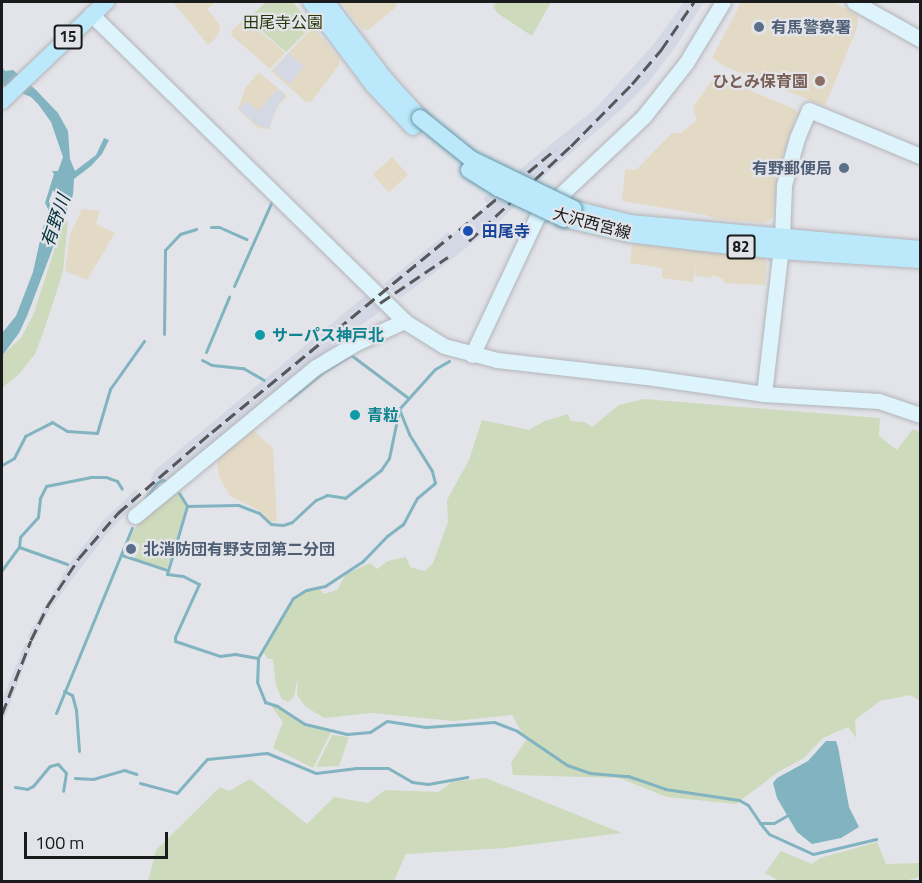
<!DOCTYPE html>
<meta charset="utf-8">
<style>
body{margin:0}
#map{position:relative;width:922px;height:883px;overflow:hidden;background:#e3e4e9;font-family:"Titillium Web","Noto Sans JP",sans-serif}
div>[style]{position:absolute}
.commercial>*{inset:0;background:#e3dac5;transform-origin:0 0}
.built>*{inset:0;background:#d4d8e4;transform-origin:0 0}
.green>*{inset:0;background:#cedabc}
.water>*{inset:0;background:#81b3c0}
.stream>*{height:3px;margin:-1.5px;padding:0 1.5px;transform-origin:1.5px;border-radius:1.5px;background:#81b3c0}
.roads{filter:drop-shadow(0 0 2px #b3b4b9) drop-shadow(0 0 2px #b3b4b9)}
.secondary>*{height:15px;margin:-7.5px;padding:0 7.5px;transform-origin:7.5px;border-radius:7.5px;background:#ddf4fc}
.primary>*{height:16px;margin:-8px;padding:0 8px;transform-origin:8px;border-radius:8px;background:#bbe8fa}
.rail>*{height:3px;margin-top:-1.5px;transform-origin:0;background:repeating-linear-gradient(90deg,#56575a 0 12px,transparent 0 18px)}
.bridges{filter:drop-shadow(0 0 2px #6596aa) drop-shadow(0 0 2px #6596aa)}
.primary-bridge>*{height:16px;margin:-8px;padding:0 8px;transform-origin:8px;border-radius:8px;background:#bbe8fa}
.dots>*{width:16px;height:16px;translate:-50% -50%;box-sizing:border-box;border:3px solid #e3e4e9;border-radius:50%}
span{translate:-50% -50%;white-space:nowrap;text-align:center;line-height:1.15;-webkit-text-stroke:4.5px #e3e4e9;paint-order:stroke}
.shield-label span{padding:2px 4px;background:#e3e4e9;border:2px solid;border-radius:4px;-webkit-text-stroke-width:0}
.shield-label{font-size:15px;color:#1a1b1d;font-weight:700}
.park-label{font-size:16px;color:#283608}
.service-label{font-size:16px;color:#4e5e75;font-weight:700}
.left{translate:0 -50%;text-align:left}
.right{translate:-100% -50%;text-align:right}
.education-label{font-size:16px;color:#785e54;font-weight:700}
.street-label{font-size:16px;color:#1a1b1d}
.transit-label{font-size:16px;color:#164399;font-weight:700}
.culture-label{font-size:16px;color:#0d838f;font-weight:700}
.water-label{font-size:18px;color:#00323c;font-style:italic}
.frame{position:absolute;inset:0;border:3px solid #1a1b1d;pointer-events:none}
.scale{position:absolute;left:24px;top:832px;width:144px;height:27px;box-sizing:border-box;border:3px solid #1a1b1d;border-top:0;padding-left:8px;font-size:18px;line-height:21px;white-space:nowrap;color:#1a1b1d;-webkit-text-stroke:4px #e3e4e9;paint-order:stroke}
</style>
<div id="map">
<div class="commercial">
<div style="clip-path:polygon(173px 2px,216px 2px,207px 9px,220px 25px,218px 28px,221px 30px,215px 39px,208px 45px)"></div>
<div style="clip-path:polygon(341px 2px,397px 2px,396px 7px,368px 30px,362px 29px)"></div>
<div style="clip-path:polygon(741px 2px,834px 2px,858px 16px,857px 28px,825px 106px,726px 67px,712px 58px)"></div>
<div style="clip-path:polygon(245px 18px,285px 53px,270px 69px,232px 36px,231px 31px)"></div>
<div style="clip-path:polygon(313px 27px,339px 58px,339px 65px,312px 101px,306px 102px,271px 71px)"></div>
<div style="clip-path:polygon(259px 72px,287px 96px,278px 106px,269px 129px,258px 128px,238px 109px,246px 87px)"></div>
<div style="clip-path:polygon(715px 76px,795px 109px,797px 113px,778px 169px,773px 217px,765px 223px,715px 219px,706px 215px,622px 201px,625px 169px,636px 170px,672px 133px,681px 133px,697px 120px,693px 107px)"></div>
<div style="left:392px;top:157px;width:24px;height:26px;rotate:48deg"></div>
<div style="clip-path:polygon(82px 209px,100px 211px,96px 224px,115px 233px,87px 280px,65px 271px,70px 235px)"></div>
<div style="clip-path:polygon(632px 244px,764px 258px,767px 262px,765px 285px,724px 283px,723px 279px,712px 275px,711px 278px,695px 276px,696px 261px,693px 282px,662px 278px,662px 268px,630px 263px)"></div>
<div style="clip-path:polygon(251px 429px,273px 448px,277px 521px,271px 522px,258px 510px,230px 496px,219px 477px,217px 458px)"></div>
</div>
<div class="built">
<div style="clip-path:polygon(684px 2px,704px 2px,676px 46px,648px 83px,621px 110px,548px 173px,500px 221px,429px 277px,400px 298px,384px 284px,448px 232px,451px 235px,488px 204px,483px 199px,595px 109px,653px 45px)"></div>
<div style="left:288px;top:53px;width:21px;height:23px;rotate:39deg"></div>
<div style="clip-path:polygon(278px 89px,285px 96px,277px 105px,269px 128px,259px 126px,239px 109px,246px 101px,258px 111px)"></div>
<div style="clip-path:polygon(366px 295px,381px 311px,331px 347px,144px 499px,154px 471px)"></div>
<div style="clip-path:polygon(136px 489px,138px 490px,136px 503px,107px 534px,70px 582px,49px 611px,35px 639px,27px 638px,69px 564px,103px 521px)"></div>
<div style="clip-path:polygon(25px 643px,33px 643px,2px 725px,2px 700px)"></div>
</div>
<div class="green">
<div style="clip-path:polygon(266px 2px,293px 2px,312px 26px,286px 52px,248px 19px)"></div>
<div style="clip-path:polygon(496px 2px,551px 2px,532px 36px,497px 13px,493px 6px)"></div>
<div style="clip-path:polygon(68px 221px,63px 272px,43px 333px,35px 354px,19px 374px,2px 388px,2px 355px,21px 338px,34px 313px,63px 223px)"></div>
<div style="clip-path:polygon(644px 399px,880px 418px,879px 436px,897px 450px,913px 429px,920px 432px,920px 701px,910px 695px,880px 701px,855px 720px,856px 738px,848px 727px,823px 738px,804px 758px,778px 772px,736px 804px,667px 797px,619px 778px,513px 775px,511px 763px,526px 740px,512px 715px,454px 721px,372px 713px,324px 718px,306px 707px,297px 695px,298px 676px,294px 697px,288px 702px,282px 699px,276px 686px,273px 659px,268px 659px,262px 651px,293px 598px,306px 591px,319px 588px,324px 594px,337px 590px,346px 574px,370px 563px,377px 569px,388px 561px,406px 557px,410px 567px,425px 571px,433px 563px,448px 522px,447px 500px,469px 460px,482px 420px,529px 430px,545px 421px,568px 414px,571px 421px,585px 422px,592px 427px,619px 405px)"></div>
<div style="clip-path:polygon(177px 492px,186px 506px,167px 569px,134px 559px,140px 545px,129px 540px,139px 522px)"></div>
<div style="clip-path:polygon(275px 706px,305px 726px,331px 732px,313px 768px,273px 748px,283px 722px,272px 707px)"></div>
<div style="clip-path:polygon(332px 735px,349px 737px,339px 766px,316px 767px)"></div>
<div style="clip-path:polygon(486px 778px,622px 833px,505px 848px,406px 854px,394px 881px,148px 881px,156px 850px,220px 787px,229px 791px,250px 779px,307px 824px,334px 797px,368px 803px,385px 790px,438px 792px,452px 782px)"></div>
<div style="clip-path:polygon(877px 842px,886px 864px,920px 863px,920px 877px,901px 882px,781px 882px,765px 873px,781px 851px,812px 864px,820px 858px)"></div>
</div>
<div class="water">
<div style="clip-path:polygon(evenodd,2px 67px,5px 71px,13px 70px,36px 90px,58px 113px,68px 131px,70px 159px,75px 171px,96px 155px,104px 138px,109px 140px,102px 154px,91px 166px,74px 179px,73px 195px,27px 316px,19px 333px,2px 356px,2px 333px,16px 316px,33px 272px,43px 227px,51px 215px,45px 203px,54px 174px,52px 171px,58px 171px,63px 157px,51px 122px,38px 104px,31px 97px,2px 85px,2px 67px,53px 190px,58px 198px,62px 194px,64px 200px,58px 220px,54px 219px,49px 201px,53px 190px)"></div>
<div style="clip-path:polygon(826px 741px,836px 741px,838px 747px,849px 807px,859px 827px,841px 838px,812px 844px,797px 832px,777px 798px,773px 783px,777px 778px,808px 761px)"></div>
</div>
<div class="stream">
<div style="left:211px;top:227px;width:8px"></div>
<div style="left:219px;top:227px;width:30px;rotate:24deg"></div>
<div style="left:234px;top:286px;width:93px;rotate:-65.9deg"></div>
<div style="left:164px;top:334px;width:84px;rotate:-89.3deg"></div>
<div style="left:165px;top:250px;width:22px;rotate:-47deg"></div>
<div style="left:180px;top:234px;width:17px;rotate:-17deg"></div>
<div style="left:206px;top:352px;width:60px;rotate:-67.3deg"></div>
<div style="left:202px;top:360px;width:11px;rotate:27deg"></div>
<div style="left:212px;top:365px;width:31px;rotate:6deg"></div>
<div style="left:243px;top:368px;width:24px;rotate:30deg"></div>
<div style="left:449px;top:361px;width:16px;rotate:150deg"></div>
<div style="left:435px;top:369px;width:54px;rotate:132deg"></div>
<div style="left:399px;top:409px;width:27px;rotate:68deg"></div>
<div style="left:409px;top:434px;width:44px;rotate:58.1deg"></div>
<div style="left:432px;top:471px;width:12px;rotate:76deg"></div>
<div style="left:435px;top:483px;width:23px;rotate:140deg"></div>
<div style="left:417px;top:498px;width:30px;rotate:118deg"></div>
<div style="left:403px;top:524px;width:20px;rotate:143deg"></div>
<div style="left:387px;top:536px;width:35px;rotate:134deg"></div>
<div style="left:363px;top:561px;width:45px;rotate:146.7deg"></div>
<div style="left:325px;top:586px;width:19px;rotate:168deg"></div>
<div style="left:306px;top:590px;width:15px;rotate:148deg"></div>
<div style="left:293px;top:598px;width:69px;rotate:120.3deg"></div>
<div style="left:258px;top:658px;width:24px;rotate:92deg"></div>
<div style="left:257px;top:682px;width:22px;rotate:68deg"></div>
<div style="left:265px;top:702px;width:13px;rotate:18deg"></div>
<div style="left:277px;top:706px;width:33px;rotate:33deg"></div>
<div style="left:305px;top:724px;width:43px;rotate:13.4deg"></div>
<div style="left:347px;top:734px;width:23px;rotate:-5deg"></div>
<div style="left:370px;top:732px;width:20px;rotate:-33deg"></div>
<div style="left:387px;top:721px;width:39px;rotate:9deg"></div>
<div style="left:426px;top:727px;width:68px;rotate:-4.2deg"></div>
<div style="left:494px;top:722px;width:25px;rotate:21deg"></div>
<div style="left:517px;top:731px;width:60px;rotate:34.2deg"></div>
<div style="left:567px;top:765px;width:24px;rotate:19deg"></div>
<div style="left:590px;top:773px;width:38px;rotate:5deg"></div>
<div style="left:628px;top:776px;width:39px;rotate:19deg"></div>
<div style="left:665px;top:789px;width:75px;rotate:8.5deg"></div>
<div style="left:739px;top:800px;width:10px;rotate:29deg"></div>
<div style="left:748px;top:805px;width:22px;rotate:56deg"></div>
<div style="left:760px;top:823px;width:14px"></div>
<div style="left:774px;top:823px;width:16px;rotate:-30deg"></div>
<div style="left:289px;top:400px;width:43px;rotate:-39.3deg"></div>
<div style="left:322px;top:373px;width:34px;rotate:-32deg"></div>
<div style="left:351px;top:355px;width:70px;rotate:36.9deg"></div>
<div style="left:2px;top:465px;width:14px;rotate:-30deg"></div>
<div style="left:14px;top:458px;width:25px;rotate:-63deg"></div>
<div style="left:25px;top:436px;width:30px;rotate:-27deg"></div>
<div style="left:52px;top:422px;width:17px;rotate:31deg"></div>
<div style="left:67px;top:431px;width:30px;rotate:4deg"></div>
<div style="left:97px;top:433px;width:46px;rotate:-73.5deg"></div>
<div style="left:110px;top:389px;width:59px;rotate:-54.7deg"></div>
<div style="left:179px;top:493px;width:15px;rotate:58deg"></div>
<div style="left:187px;top:506px;width:71px;rotate:106.4deg"></div>
<div style="left:167px;top:574px;width:16px;rotate:7deg"></div>
<div style="left:183px;top:576px;width:18px;rotate:27deg"></div>
<div style="left:199px;top:584px;width:58px;rotate:114.4deg"></div>
<div style="left:175px;top:637px;width:4px;rotate:90deg"></div>
<div style="left:175px;top:641px;width:47px;rotate:18.4deg"></div>
<div style="left:220px;top:656px;width:15px;rotate:-8deg"></div>
<div style="left:235px;top:654px;width:23px;rotate:10deg"></div>
<div style="left:145px;top:499px;width:20px;rotate:-53deg"></div>
<div style="left:157px;top:483px;width:6px;rotate:-31deg"></div>
<div style="left:162px;top:480px;width:6px;rotate:18deg"></div>
<div style="left:187px;top:506px;width:51px;rotate:-1.1deg"></div>
<div style="left:238px;top:505px;width:22px;rotate:21deg"></div>
<div style="left:259px;top:513px;width:16px;rotate:43deg"></div>
<div style="left:271px;top:524px;width:12px;rotate:5deg"></div>
<div style="left:283px;top:525px;width:9px;rotate:-18deg"></div>
<div style="left:292px;top:522px;width:33px;rotate:-43deg"></div>
<div style="left:316px;top:500px;width:12px;rotate:-24deg"></div>
<div style="left:327px;top:495px;width:18px;rotate:9deg"></div>
<div style="left:345px;top:498px;width:46px;rotate:-37.9deg"></div>
<div style="left:381px;top:470px;width:14px;rotate:-56deg"></div>
<div style="left:389px;top:458px;width:49px;rotate:-78.2deg"></div>
<div style="left:19px;top:547px;width:10px;rotate:-84deg"></div>
<div style="left:20px;top:537px;width:27px;rotate:-48deg"></div>
<div style="left:38px;top:517px;width:19px;rotate:-84deg"></div>
<div style="left:40px;top:498px;width:13px;rotate:-63deg"></div>
<div style="left:46px;top:486px;width:46px;rotate:-11.3deg"></div>
<div style="left:91px;top:477px;width:15px"></div>
<div style="left:106px;top:477px;width:12px;rotate:20deg"></div>
<div style="left:117px;top:481px;width:9px;rotate:58deg"></div>
<div style="left:122px;top:555px;width:47px;rotate:18.4deg"></div>
<div style="left:2px;top:570px;width:29px;rotate:-54deg"></div>
<div style="left:19px;top:547px;width:51px;rotate:19.5deg"></div>
<div style="left:64px;top:691px;width:9px;rotate:27deg"></div>
<div style="left:72px;top:695px;width:16px;rotate:75deg"></div>
<div style="left:76px;top:710px;width:41px;rotate:85.8deg"></div>
<div style="left:56px;top:713px;width:200px;rotate:-67.7deg"></div>
<div style="left:75px;top:778px;width:18px;rotate:3deg"></div>
<div style="left:93px;top:779px;width:32px;rotate:-16deg"></div>
<div style="left:124px;top:770px;width:13px;rotate:18deg"></div>
<div style="left:140px;top:783px;width:38px;rotate:15deg"></div>
<div style="left:177px;top:793px;width:45px;rotate:-48.6deg"></div>
<div style="left:207px;top:759px;width:60px;rotate:-5.7deg"></div>
<div style="left:267px;top:753px;width:53px;rotate:22.2deg"></div>
<div style="left:316px;top:773px;width:39px;rotate:-7deg"></div>
<div style="left:355px;top:768px;width:33px"></div>
<div style="left:388px;top:768px;width:28px;rotate:30deg"></div>
<div style="left:412px;top:782px;width:16px;rotate:7deg"></div>
<div style="left:428px;top:784px;width:40px;rotate:-10deg"></div>
<div style="left:15px;top:787px;width:12px;rotate:9deg"></div>
<div style="left:27px;top:789px;width:7px;rotate:-27deg"></div>
<div style="left:33px;top:786px;width:26px;rotate:-50deg"></div>
<div style="left:50px;top:766px;width:8px;rotate:-14deg"></div>
<div style="left:58px;top:764px;width:12px;rotate:48deg"></div>
<div style="left:66px;top:773px;width:18px;rotate:99deg"></div>
<div style="left:760px;top:823px;width:14px;rotate:51deg"></div>
<div style="left:769px;top:834px;width:48px;rotate:24.4deg"></div>
<div style="left:813px;top:854px;width:65px;rotate:-13.4deg"></div>
</div>
<div class="roads">
<div class="secondary">
<div style="left:854px;top:2px;width:76px;rotate:29.3deg"></div>
<div style="left:91px;top:14px;width:438px;rotate:44.4deg"></div>
<div style="left:404px;top:321px;width:47px;rotate:32deg"></div>
<div style="left:444px;top:346px;width:55px;rotate:14.8deg"></div>
<div style="left:497px;top:360px;width:150px;rotate:6.5deg"></div>
<div style="left:646px;top:377px;width:119px;rotate:8.2deg"></div>
<div style="left:764px;top:394px;width:157px;rotate:-83.4deg"></div>
<div style="left:782px;top:238px;width:53px;rotate:-87.8deg"></div>
<div style="left:784px;top:185px;width:49px;rotate:-74.5deg"></div>
<div style="left:797px;top:138px;width:30px;rotate:-67deg"></div>
<div style="left:809px;top:110px;width:120px;rotate:22.5deg"></div>
<div style="left:472px;top:355px;width:153px;rotate:-64.8deg"></div>
<div style="left:537px;top:217px;width:147px;rotate:-43.3deg"></div>
<div style="left:644px;top:116px;width:68px;rotate:-51.6deg"></div>
<div style="left:686px;top:63px;width:71px;rotate:-58.8deg"></div>
<div style="left:764px;top:394px;width:115px;rotate:3.5deg"></div>
<div style="left:879px;top:401px;width:43px;rotate:18.9deg"></div>
<div style="left:135px;top:516px;width:234px;rotate:-39.5deg"></div>
<div style="left:316px;top:367px;width:47px;rotate:-31deg"></div>
<div style="left:356px;top:343px;width:53px;rotate:-24.6deg"></div>
</div>
<div class="primary">
<div style="left:311px;top:2px;width:104px;rotate:53.2deg"></div>
<div style="left:373px;top:85px;width:58px;rotate:46.4deg"></div>
<div style="left:326px;top:2px;width:96px;rotate:52.7deg"></div>
<div style="left:384px;top:78px;width:54px;rotate:48deg"></div>
<div style="left:2px;top:101px;width:144px;rotate:-43.6deg"></div>
<div style="left:574px;top:209px;width:58px;rotate:14deg"></div>
<div style="left:630px;top:223px;width:291px;rotate:5.1deg"></div>
<div style="left:564px;top:219px;width:67px;rotate:13deg"></div>
<div style="left:629px;top:234px;width:65px;rotate:7deg"></div>
<div style="left:694px;top:242px;width:86px;rotate:6deg"></div>
<div style="left:780px;top:251px;width:140px;rotate:3.7deg"></div>
</div>
</div>
<div class="rail">
<div style="left:459px;top:230px;width:126px;rotate:-39.9deg"></div>
<div style="left:469px;top:241px;width:139px;rotate:-43deg"></div>
<div style="left:571px;top:146px;width:87px;rotate:-45.5deg"></div>
<div style="left:632px;top:84px;width:45px;rotate:-49.5deg"></div>
<div style="left:661px;top:50px;width:58px;rotate:-55.5deg"></div>
<div style="left:380px;top:303px;width:82px;rotate:-34.1deg"></div>
<div style="left:2px;top:714px;width:79px;rotate:-68.6deg"></div>
<div style="left:31px;top:640px;width:39px;rotate:-64deg"></div>
<div style="left:48px;top:605px;width:56px;rotate:-56.6deg"></div>
<div style="left:79px;top:558px;width:60px;rotate:-49.1deg"></div>
<div style="left:118px;top:513px;width:124px;rotate:-40.8deg"></div>
<div style="left:212px;top:432px;width:310px;rotate:-39.4deg"></div>
</div>
<div class="bridges">
<div class="primary-bridge">
<div style="left:420px;top:118px;width:65px;rotate:38.8deg"></div>
<div style="left:471px;top:159px;width:114px;rotate:25.9deg"></div>
<div style="left:469px;top:170px;width:34px;rotate:32deg"></div>
<div style="left:498px;top:188px;width:73px;rotate:25.2deg"></div>
</div>
</div>
<div class="dots">
<div style="left:759px;top:27px;background:#5c6f8a"></div>
<div style="left:820px;top:81px;background:#8d6e63"></div>
<div style="left:844px;top:168px;background:#5c6f8a"></div>
<div style="left:468px;top:231px;background:#1a4fb4"></div>
<div style="left:260px;top:335px;background:#0f9aa8"></div>
<div style="left:355px;top:415px;background:#0f9aa8"></div>
<div style="left:131px;top:549px;background:#5c6f8a"></div>
</div>
<div class="shield-label">
<span style="left:68px;top:37px">15</span>
<span style="left:741px;top:247px">82</span>
</div>
<div class="park-label">
<span style="left:283px;top:22px">田尾寺公園</span>
</div>
<div class="service-label">
<span class="left" style="left:771px;top:27px">有馬警察署</span>
<span class="right" style="left:832px;top:168px">有野郵便局</span>
<span class="left" style="left:143px;top:549px">北消防団有野支団第二分団</span>
</div>
<div class="education-label">
<span class="right" style="left:808px;top:81px">ひとみ保育園</span>
</div>
<div class="street-label">
<span style="left:592px;top:223px;rotate:15deg">大沢西宮線</span>
</div>
<div class="transit-label">
<span class="left" style="left:482px;top:231px">田尾寺</span>
</div>
<div class="culture-label">
<span class="left" style="left:272px;top:335px">サーパス神戸北</span>
<span class="left" style="left:367px;top:415px">青粒</span>
</div>
<div class="water-label">
<span style="left:56px;top:221px;rotate:-71deg">有野川</span>
</div>
<div class="frame"></div>
<div class="scale">100 m</div>
</div>
